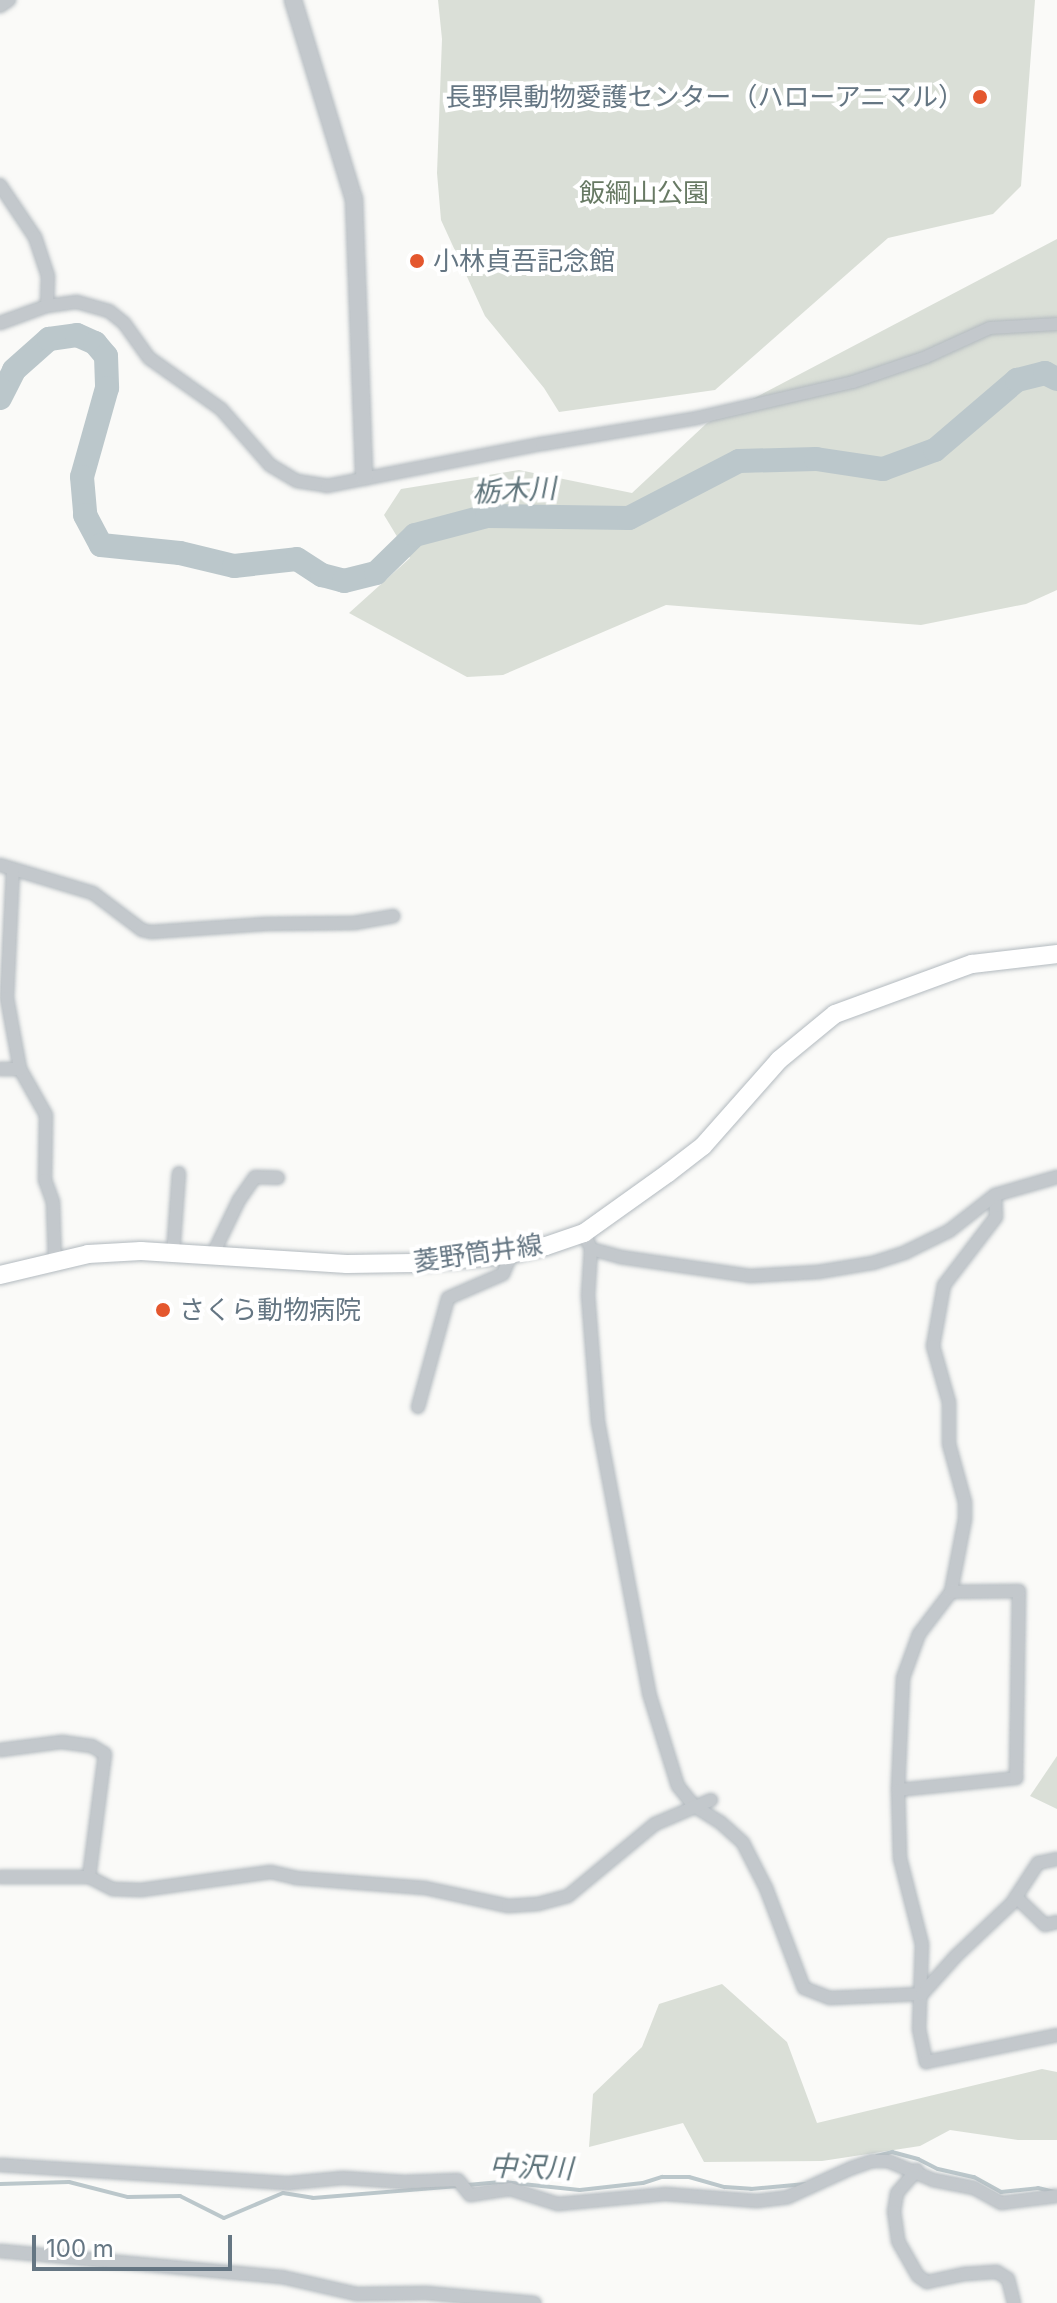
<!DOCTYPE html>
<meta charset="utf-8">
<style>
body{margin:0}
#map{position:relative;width:1057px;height:2303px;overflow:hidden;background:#fafaf8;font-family:Inter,"Noto Sans JP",sans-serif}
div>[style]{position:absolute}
.green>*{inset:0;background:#dadfd7}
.stream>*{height:4px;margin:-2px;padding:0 2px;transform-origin:2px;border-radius:2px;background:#bbc7cb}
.river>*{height:24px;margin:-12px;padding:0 12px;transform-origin:12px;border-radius:12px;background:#bbc7cb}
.roads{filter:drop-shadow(0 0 2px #b3babf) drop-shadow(0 0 2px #b3babf)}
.minor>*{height:12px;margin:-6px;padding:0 6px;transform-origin:6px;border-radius:6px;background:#c3c8cc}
.tertiary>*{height:16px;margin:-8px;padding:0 8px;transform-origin:8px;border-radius:8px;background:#c3c8cc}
.secondary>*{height:18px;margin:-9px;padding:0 9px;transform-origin:9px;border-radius:9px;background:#fff}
.dots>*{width:22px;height:22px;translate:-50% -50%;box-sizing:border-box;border:4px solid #fff;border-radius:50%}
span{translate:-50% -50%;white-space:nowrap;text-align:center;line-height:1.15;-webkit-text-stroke:8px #fff;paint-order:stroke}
.poi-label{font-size:26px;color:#657683}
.right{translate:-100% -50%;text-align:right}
.left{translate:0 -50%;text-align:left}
.park-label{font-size:26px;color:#687a64}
.street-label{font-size:26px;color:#657683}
.water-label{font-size:28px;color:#60757c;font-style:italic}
.scale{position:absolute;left:32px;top:2235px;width:200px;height:36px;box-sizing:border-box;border:4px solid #657683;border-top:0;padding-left:10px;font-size:24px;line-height:28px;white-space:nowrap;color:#657683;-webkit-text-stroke:6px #fff;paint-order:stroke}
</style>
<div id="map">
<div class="green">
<div style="clip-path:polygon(438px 0,1035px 0,1021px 186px,993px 214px,888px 238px,715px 390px,559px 412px,544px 388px,485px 316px,441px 220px,437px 173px,442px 39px)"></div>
<div style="clip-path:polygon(1057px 239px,1057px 590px,1026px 604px,921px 625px,666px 605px,503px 675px,467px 677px,349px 613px,410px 558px,384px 515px,401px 489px,519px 470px,632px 493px,707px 423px)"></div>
<div style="clip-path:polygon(1057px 1756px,1057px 1809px,1030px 1796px)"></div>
<div style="clip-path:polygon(722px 1984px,787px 2042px,817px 2123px,1042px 2069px,1057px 2072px,1057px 2140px,1018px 2140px,950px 2130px,920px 2146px,822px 2161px,704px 2162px,683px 2123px,589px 2147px,593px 2094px,642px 2047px,659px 2004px)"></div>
</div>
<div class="stream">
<div style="left:877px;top:2156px;width:16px;rotate:-15deg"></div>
<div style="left:892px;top:2152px;width:27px;rotate:15deg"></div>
<div style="left:918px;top:2159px;width:22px;rotate:27deg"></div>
<div style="left:938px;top:2169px;width:37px;rotate:13deg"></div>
<div style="left:974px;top:2177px;width:31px;rotate:29deg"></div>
<div style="left:1001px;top:2192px;width:37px;rotate:-6deg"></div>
<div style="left:1038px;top:2188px;width:17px;rotate:13deg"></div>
<div style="left:0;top:2184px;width:69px;rotate:-1.7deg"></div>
<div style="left:69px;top:2182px;width:61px;rotate:14.3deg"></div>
<div style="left:128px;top:2197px;width:52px;rotate:-1.1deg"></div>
<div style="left:180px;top:2196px;width:49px;rotate:26.6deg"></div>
<div style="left:224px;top:2218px;width:64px;rotate:-23deg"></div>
<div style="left:283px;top:2193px;width:30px;rotate:9deg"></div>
<div style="left:313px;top:2198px;width:145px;rotate:-4.7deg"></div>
<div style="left:467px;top:2185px;width:37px;rotate:-5deg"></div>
<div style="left:504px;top:2182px;width:76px;rotate:6deg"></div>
<div style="left:580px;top:2190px;width:63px;rotate:-6.3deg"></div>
<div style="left:643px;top:2183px;width:20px;rotate:-18deg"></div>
<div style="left:662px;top:2177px;width:27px"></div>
<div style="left:689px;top:2177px;width:37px;rotate:16deg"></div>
<div style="left:725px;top:2187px;width:26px;rotate:4deg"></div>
<div style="left:751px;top:2189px;width:55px;rotate:-5.2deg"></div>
</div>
<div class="river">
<div style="left:0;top:398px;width:31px;rotate:-63deg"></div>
<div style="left:14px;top:370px;width:47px;rotate:-41.5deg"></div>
<div style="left:49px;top:339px;width:28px;rotate:-8deg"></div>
<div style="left:77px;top:335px;width:20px;rotate:24deg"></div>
<div style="left:95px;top:343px;width:17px;rotate:50deg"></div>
<div style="left:106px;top:356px;width:32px;rotate:88deg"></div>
<div style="left:107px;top:388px;width:92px;rotate:105.7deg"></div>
<div style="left:82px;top:477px;width:38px;rotate:85deg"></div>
<div style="left:85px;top:515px;width:34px;rotate:62deg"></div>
<div style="left:101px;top:545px;width:79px;rotate:5.8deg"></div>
<div style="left:180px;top:553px;width:56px;rotate:13.5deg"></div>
<div style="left:234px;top:566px;width:63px;rotate:-6.3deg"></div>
<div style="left:297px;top:559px;width:30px;rotate:33deg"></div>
<div style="left:322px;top:575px;width:23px;rotate:15deg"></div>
<div style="left:344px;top:581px;width:33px;rotate:-14deg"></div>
<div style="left:376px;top:573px;width:54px;rotate:-44.3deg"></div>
<div style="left:415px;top:535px;width:74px;rotate:-14.8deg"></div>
<div style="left:487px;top:516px;width:142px;rotate:0.8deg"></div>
<div style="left:629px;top:518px;width:124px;rotate:-27.4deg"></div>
<div style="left:739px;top:461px;width:77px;rotate:-1.5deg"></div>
<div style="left:816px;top:459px;width:68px;rotate:8.5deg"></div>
<div style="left:883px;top:469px;width:55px;rotate:-20.1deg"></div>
<div style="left:935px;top:450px;width:108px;rotate:-40.5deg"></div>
<div style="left:1017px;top:380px;width:29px;rotate:-14deg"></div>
<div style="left:1045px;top:373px;width:13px;rotate:27deg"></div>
</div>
<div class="roads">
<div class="minor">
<div style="left:0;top:6px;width:11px;rotate:-34deg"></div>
<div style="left:0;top:185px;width:63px;rotate:56.1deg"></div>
<div style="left:35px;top:237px;width:41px;rotate:71.6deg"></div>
<div style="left:48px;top:276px;width:30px;rotate:92deg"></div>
<div style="left:0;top:323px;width:50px;rotate:-19.9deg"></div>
<div style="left:47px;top:306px;width:30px;rotate:-8deg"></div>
<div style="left:77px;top:302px;width:33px;rotate:16deg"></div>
<div style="left:109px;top:311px;width:19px;rotate:39deg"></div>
<div style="left:124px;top:323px;width:43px;rotate:54.5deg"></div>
<div style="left:149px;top:358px;width:88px;rotate:35.3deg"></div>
<div style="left:221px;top:409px;width:74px;rotate:48.8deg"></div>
<div style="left:270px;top:465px;width:31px;rotate:31deg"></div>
<div style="left:297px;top:481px;width:30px;rotate:9deg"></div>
<div style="left:327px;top:486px;width:219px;rotate:-11.1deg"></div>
<div style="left:542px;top:444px;width:157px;rotate:-9.5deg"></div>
<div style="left:697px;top:418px;width:160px;rotate:-13deg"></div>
<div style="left:853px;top:382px;width:77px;rotate:-18.9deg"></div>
<div style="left:926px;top:357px;width:70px;rotate:-24.4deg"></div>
<div style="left:990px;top:328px;width:67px;rotate:-3.4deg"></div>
<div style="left:0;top:865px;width:97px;rotate:16.8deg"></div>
<div style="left:93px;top:893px;width:61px;rotate:37.1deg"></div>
<div style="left:142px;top:930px;width:9px;rotate:13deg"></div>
<div style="left:151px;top:932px;width:115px;rotate:-4deg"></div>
<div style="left:266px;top:924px;width:88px;rotate:-0.7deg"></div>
<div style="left:354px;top:923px;width:40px;rotate:-10deg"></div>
<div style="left:13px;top:869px;width:129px;rotate:92.7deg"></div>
<div style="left:7px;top:998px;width:72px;rotate:79.6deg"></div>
<div style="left:20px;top:1069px;width:53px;rotate:60.5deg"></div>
<div style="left:46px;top:1115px;width:65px;rotate:90.9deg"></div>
<div style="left:45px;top:1180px;width:23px;rotate:70deg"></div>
<div style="left:53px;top:1202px;width:59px;rotate:88.1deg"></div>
<div style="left:0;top:1069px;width:20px"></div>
<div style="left:995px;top:1195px;width:22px;rotate:87deg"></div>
<div style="left:996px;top:1217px;width:86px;rotate:127.4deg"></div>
<div style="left:944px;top:1285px;width:62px;rotate:100.2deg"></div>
<div style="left:933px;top:1346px;width:58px;rotate:74.1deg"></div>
<div style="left:949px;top:1402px;width:42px;rotate:90deg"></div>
<div style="left:949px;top:1444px;width:60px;rotate:74.6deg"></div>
<div style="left:965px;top:1502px;width:17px;rotate:90deg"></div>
<div style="left:965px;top:1519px;width:74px;rotate:100.9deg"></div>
<div style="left:951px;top:1592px;width:53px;rotate:127.3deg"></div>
<div style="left:919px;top:1634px;width:47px;rotate:110deg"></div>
<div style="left:903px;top:1678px;width:112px;rotate:92.6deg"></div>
<div style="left:898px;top:1790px;width:68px;rotate:88.3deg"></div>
<div style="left:900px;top:1858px;width:89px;rotate:75.7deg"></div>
<div style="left:922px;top:1944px;width:85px;rotate:92deg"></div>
<div style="left:919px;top:2029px;width:34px;rotate:78deg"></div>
<div style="left:926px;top:2062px;width:134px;rotate:-11.6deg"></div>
<div style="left:584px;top:1233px;width:17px;rotate:66deg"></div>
<div style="left:591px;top:1249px;width:46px;rotate:93.7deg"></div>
<div style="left:588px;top:1295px;width:127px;rotate:85.5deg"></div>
<div style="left:598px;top:1422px;width:276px;rotate:79.3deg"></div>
<div style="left:649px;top:1693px;width:97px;rotate:72.7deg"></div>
<div style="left:678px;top:1786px;width:26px;rotate:51deg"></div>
<div style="left:694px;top:1806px;width:31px;rotate:32deg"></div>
<div style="left:720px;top:1822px;width:31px;rotate:42deg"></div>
<div style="left:743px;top:1843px;width:51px;rotate:62.9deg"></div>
<div style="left:766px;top:1888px;width:107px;rotate:69.2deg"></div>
<div style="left:804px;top:1988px;width:28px;rotate:21deg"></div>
<div style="left:830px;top:1998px;width:92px;rotate:-2.5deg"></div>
<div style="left:922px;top:1994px;width:51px;rotate:-48.2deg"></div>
<div style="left:956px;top:1956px;width:77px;rotate:-43.4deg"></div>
<div style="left:1012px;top:1903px;width:48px;rotate:-57deg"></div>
<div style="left:1038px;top:1863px;width:19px;rotate:-12deg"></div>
<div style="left:591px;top:1249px;width:30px;rotate:15deg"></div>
<div style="left:620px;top:1257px;width:131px;rotate:8.3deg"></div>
<div style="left:750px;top:1276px;width:68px;rotate:-3.4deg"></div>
<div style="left:818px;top:1272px;width:56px;rotate:-9.3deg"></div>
<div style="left:873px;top:1263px;width:35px;rotate:-18deg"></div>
<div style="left:906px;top:1252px;width:48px;rotate:-26deg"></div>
<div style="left:949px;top:1231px;width:58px;rotate:-38deg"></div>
<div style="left:995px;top:1195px;width:65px;rotate:-16.2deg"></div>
<div style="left:173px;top:1254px;width:81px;rotate:-85.8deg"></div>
<div style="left:212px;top:1256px;width:62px;rotate:-64.3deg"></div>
<div style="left:239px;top:1200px;width:28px;rotate:-55deg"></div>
<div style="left:255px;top:1177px;width:23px;rotate:2deg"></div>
<div style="left:418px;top:1407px;width:113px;rotate:-74.6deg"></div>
<div style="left:448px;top:1298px;width:60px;rotate:-23.6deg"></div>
<div style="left:503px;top:1274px;width:23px;rotate:-67deg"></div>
<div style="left:0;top:1750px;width:63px;rotate:-7.4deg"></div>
<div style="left:62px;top:1742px;width:30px;rotate:8deg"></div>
<div style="left:92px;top:1746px;width:15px;rotate:32deg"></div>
<div style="left:105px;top:1754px;width:124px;rotate:97.4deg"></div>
<div style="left:89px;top:1877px;width:27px;rotate:27deg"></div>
<div style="left:113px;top:1889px;width:28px;rotate:2deg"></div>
<div style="left:141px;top:1890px;width:131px;rotate:-7.9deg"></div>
<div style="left:271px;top:1872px;width:26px;rotate:13deg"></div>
<div style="left:296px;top:1878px;width:129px;rotate:4.4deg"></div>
<div style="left:425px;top:1888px;width:85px;rotate:12.2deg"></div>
<div style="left:508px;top:1906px;width:30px;rotate:-4deg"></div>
<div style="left:538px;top:1904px;width:31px;rotate:-15deg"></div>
<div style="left:568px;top:1896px;width:113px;rotate:-39.6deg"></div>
<div style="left:655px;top:1824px;width:61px;rotate:-23.2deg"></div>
<div style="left:898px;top:1790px;width:119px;rotate:-5.8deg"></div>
<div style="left:1016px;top:1778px;width:187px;rotate:-89.1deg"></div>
<div style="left:1019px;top:1591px;width:68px;rotate:179.2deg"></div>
<div style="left:0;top:1877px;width:89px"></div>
<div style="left:1016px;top:1897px;width:40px;rotate:44deg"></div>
<div style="left:1045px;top:1925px;width:12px;rotate:-14deg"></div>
<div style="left:0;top:2165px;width:290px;rotate:3.6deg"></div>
<div style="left:289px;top:2183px;width:54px;rotate:-5.3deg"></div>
<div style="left:343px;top:2178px;width:61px;rotate:3.8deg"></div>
<div style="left:404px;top:2182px;width:54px;rotate:-2.1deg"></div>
<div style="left:458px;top:2180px;width:19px;rotate:51deg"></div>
<div style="left:470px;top:2195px;width:40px;rotate:-8.5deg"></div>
<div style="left:510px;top:2189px;width:50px;rotate:17.4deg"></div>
<div style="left:558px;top:2204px;width:107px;rotate:-5.3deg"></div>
<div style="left:665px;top:2194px;width:92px;rotate:4.4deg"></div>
<div style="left:757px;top:2201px;width:31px;rotate:-7deg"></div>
<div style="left:788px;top:2197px;width:70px;rotate:-24.4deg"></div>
<div style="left:852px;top:2168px;width:21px;rotate:-19deg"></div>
<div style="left:872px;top:2161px;width:16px"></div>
<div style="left:888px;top:2161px;width:49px;rotate:22.9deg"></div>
<div style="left:933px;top:2180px;width:42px;rotate:11deg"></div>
<div style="left:974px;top:2188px;width:31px;rotate:29deg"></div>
<div style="left:1001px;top:2203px;width:56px;rotate:-7.1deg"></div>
<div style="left:917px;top:2170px;width:30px;rotate:131deg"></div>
<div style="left:897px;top:2193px;width:18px;rotate:99deg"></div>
<div style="left:894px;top:2211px;width:30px;rotate:82deg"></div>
<div style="left:898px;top:2241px;width:40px;rotate:60.3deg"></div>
<div style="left:918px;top:2276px;width:11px;rotate:34deg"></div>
<div style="left:927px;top:2282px;width:40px;rotate:-12deg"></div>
<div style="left:966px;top:2274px;width:31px;rotate:-4deg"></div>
<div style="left:997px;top:2272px;width:13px;rotate:32deg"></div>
<div style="left:1008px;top:2279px;width:25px;rotate:76deg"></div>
<div style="left:0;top:2251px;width:283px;rotate:5.3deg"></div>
<div style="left:282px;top:2277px;width:77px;rotate:12.8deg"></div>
<div style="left:357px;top:2294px;width:69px;rotate:-0.8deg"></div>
<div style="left:426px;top:2293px;width:109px;rotate:5.2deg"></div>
</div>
<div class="tertiary">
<div style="left:293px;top:0;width:208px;rotate:73deg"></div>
<div style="left:354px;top:199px;width:278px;rotate:87.9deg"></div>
</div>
<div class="secondary">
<div style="left:0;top:1275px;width:90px;rotate:-13.4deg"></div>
<div style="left:88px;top:1254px;width:53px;rotate:-3.2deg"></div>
<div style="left:141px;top:1251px;width:206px;rotate:3.6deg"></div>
<div style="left:347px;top:1264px;width:66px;rotate:-0.9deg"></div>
<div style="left:413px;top:1263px;width:93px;rotate:-4.9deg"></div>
<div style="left:506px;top:1255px;width:41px;rotate:-12.7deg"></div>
<div style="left:546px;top:1246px;width:40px;rotate:-18.9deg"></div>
<div style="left:584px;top:1233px;width:103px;rotate:-35.5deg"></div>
<div style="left:668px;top:1173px;width:44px;rotate:-37.6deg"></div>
<div style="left:703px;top:1146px;width:115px;rotate:-48.5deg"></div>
<div style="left:779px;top:1060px;width:72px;rotate:-39.4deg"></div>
<div style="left:835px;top:1014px;width:146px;rotate:-20.1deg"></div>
<div style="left:972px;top:964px;width:86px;rotate:-6.7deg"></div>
</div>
</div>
<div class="dots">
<div style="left:980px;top:97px;background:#e4572e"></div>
<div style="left:417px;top:261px;background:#e4572e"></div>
<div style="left:163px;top:1310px;background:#e4572e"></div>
</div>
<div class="poi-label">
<span class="right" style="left:964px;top:97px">長野県動物愛護センター（ハローアニマル）</span>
<span class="left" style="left:433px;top:261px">小林貞吾記念館</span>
<span class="left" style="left:179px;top:1310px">さくら動物病院</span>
</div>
<div class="park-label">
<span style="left:644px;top:193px">飯綱山公園</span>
</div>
<div class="street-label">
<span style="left:478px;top:1253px;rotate:-8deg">菱野筒井線</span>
</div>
<div class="water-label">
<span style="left:514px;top:490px;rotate:-3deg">栃木川</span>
<span style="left:531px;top:2167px;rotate:2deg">中沢川</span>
</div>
<div class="scale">100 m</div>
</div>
